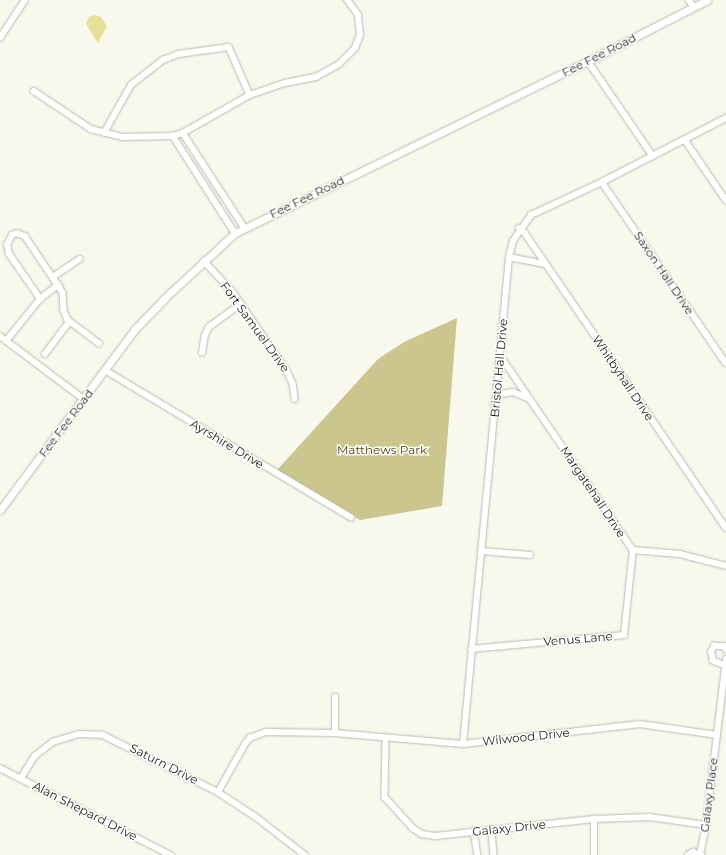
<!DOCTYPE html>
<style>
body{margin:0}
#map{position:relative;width:726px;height:855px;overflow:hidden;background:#f8f8ed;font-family:Montserrat,sans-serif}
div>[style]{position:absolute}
.green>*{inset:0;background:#cbc68e}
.water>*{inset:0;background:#e6e099}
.roads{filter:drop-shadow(0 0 1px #babab0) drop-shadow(0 0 1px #babab0)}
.minor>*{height:5.5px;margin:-2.75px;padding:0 2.75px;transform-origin:2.75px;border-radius:2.75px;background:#fff}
.tertiary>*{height:7px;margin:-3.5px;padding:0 3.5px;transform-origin:3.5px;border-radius:3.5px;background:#fff}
span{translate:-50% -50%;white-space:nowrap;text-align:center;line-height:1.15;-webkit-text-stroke:3px #fff;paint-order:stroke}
.street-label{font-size:12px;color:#1d1d19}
.park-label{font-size:12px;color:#4c4711}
</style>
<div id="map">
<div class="green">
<div style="clip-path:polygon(457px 318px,442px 506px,360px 520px,277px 470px,378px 359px,404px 342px)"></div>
</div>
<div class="water">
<div style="clip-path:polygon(94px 15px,101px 17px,107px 26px,98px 43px,86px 24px,89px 17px)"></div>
</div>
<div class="roads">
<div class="minor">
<div style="left:689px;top:0;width:9px;rotate:54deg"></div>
<div style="left:0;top:38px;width:45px;rotate:-56.7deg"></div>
<div style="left:588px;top:61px;width:115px;rotate:55.6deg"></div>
<div style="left:34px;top:91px;width:69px;rotate:33.7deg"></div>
<div style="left:91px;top:129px;width:32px;rotate:14deg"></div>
<div style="left:122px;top:137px;width:51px;rotate:-1.1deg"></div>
<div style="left:173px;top:136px;width:10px;rotate:-17deg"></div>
<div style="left:183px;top:133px;width:77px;rotate:-29.6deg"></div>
<div style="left:250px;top:95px;width:37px;rotate:-19deg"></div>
<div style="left:285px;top:83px;width:32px;rotate:-11deg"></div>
<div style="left:316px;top:77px;width:25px;rotate:-29deg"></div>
<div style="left:338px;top:65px;width:24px;rotate:-45deg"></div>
<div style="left:355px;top:48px;width:14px;rotate:-69deg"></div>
<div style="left:360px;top:35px;width:20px;rotate:-96deg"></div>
<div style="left:358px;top:15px;width:19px;rotate:-126deg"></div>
<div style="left:104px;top:133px;width:55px;rotate:-60.6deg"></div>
<div style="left:131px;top:85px;width:41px;rotate:-38deg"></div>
<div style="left:163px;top:60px;width:17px;rotate:-21deg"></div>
<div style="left:179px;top:54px;width:50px;rotate:-8deg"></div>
<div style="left:229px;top:47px;width:52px;rotate:66.4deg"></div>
<div style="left:183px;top:133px;width:112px;rotate:57deg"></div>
<div style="left:173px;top:136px;width:115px;rotate:57.4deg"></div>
<div style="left:685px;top:140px;width:73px;rotate:55.7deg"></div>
<div style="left:602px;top:182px;width:219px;rotate:55.6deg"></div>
<div style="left:519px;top:228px;width:8px;rotate:40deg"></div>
<div style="left:525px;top:233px;width:357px;rotate:55.7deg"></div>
<div style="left:509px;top:257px;width:37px;rotate:11deg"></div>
<div style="left:204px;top:261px;width:42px;rotate:46.9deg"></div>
<div style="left:233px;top:292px;width:96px;rotate:55.6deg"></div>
<div style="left:287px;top:371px;width:14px;rotate:65deg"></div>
<div style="left:293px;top:384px;width:15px;rotate:82deg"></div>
<div style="left:53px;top:277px;width:32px;rotate:-34deg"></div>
<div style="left:40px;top:299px;width:55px;rotate:-124.6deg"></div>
<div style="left:9px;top:254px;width:9px;rotate:-103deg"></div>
<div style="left:7px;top:245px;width:11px;rotate:-63deg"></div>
<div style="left:12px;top:235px;width:5px;rotate:-22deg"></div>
<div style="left:17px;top:233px;width:9px;rotate:21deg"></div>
<div style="left:25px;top:236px;width:59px;rotate:56deg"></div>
<div style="left:68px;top:320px;width:39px;rotate:37deg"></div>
<div style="left:0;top:336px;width:105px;rotate:36.9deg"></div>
<div style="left:6px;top:341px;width:54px;rotate:-51deg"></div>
<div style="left:40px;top:299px;width:23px;rotate:-38deg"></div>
<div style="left:58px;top:285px;width:9px;rotate:58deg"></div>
<div style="left:63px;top:293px;width:17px;rotate:87deg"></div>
<div style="left:64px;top:310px;width:14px;rotate:69deg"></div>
<div style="left:69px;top:323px;width:39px;rotate:127deg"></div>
<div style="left:202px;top:353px;width:18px;rotate:-81deg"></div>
<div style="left:205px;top:335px;width:9px;rotate:-63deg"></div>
<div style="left:209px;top:327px;width:39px;rotate:-36deg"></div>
<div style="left:500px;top:355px;width:236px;rotate:55.7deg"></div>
<div style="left:633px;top:550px;width:47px;rotate:4.9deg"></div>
<div style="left:680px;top:554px;width:48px;rotate:14.6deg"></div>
<div style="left:105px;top:370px;width:287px;rotate:30.9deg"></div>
<div style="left:496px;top:395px;width:17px;rotate:-10deg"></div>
<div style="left:513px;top:392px;width:18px;rotate:22deg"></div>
<div style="left:481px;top:551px;width:49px;rotate:4.7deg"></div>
<div style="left:471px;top:649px;width:154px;rotate:-5.2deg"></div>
<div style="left:624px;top:635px;width:85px;rotate:-84deg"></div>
<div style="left:723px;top:665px;width:11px;rotate:-158deg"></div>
<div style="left:713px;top:661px;width:9px;rotate:-103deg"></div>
<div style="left:711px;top:652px;width:7px;rotate:-63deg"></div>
<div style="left:714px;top:646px;width:10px"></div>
<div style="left:724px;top:646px;width:4px;rotate:56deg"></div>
<div style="left:335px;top:733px;width:36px;rotate:-90deg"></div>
<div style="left:386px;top:738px;width:59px;rotate:91deg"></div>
<div style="left:385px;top:797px;width:42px;rotate:47.9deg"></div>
<div style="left:413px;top:828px;width:11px;rotate:34deg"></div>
<div style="left:422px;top:834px;width:13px;rotate:9deg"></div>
<div style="left:435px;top:836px;width:160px;rotate:-6.1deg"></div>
<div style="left:594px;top:819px;width:56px;rotate:-2deg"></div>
<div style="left:650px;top:817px;width:57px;rotate:8.1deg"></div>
<div style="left:463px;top:744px;width:489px;rotate:-84.6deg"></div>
<div style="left:509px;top:257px;width:16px;rotate:-76deg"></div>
<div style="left:513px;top:241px;width:32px;rotate:-55deg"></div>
<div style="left:531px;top:215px;width:78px;rotate:-24.9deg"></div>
<div style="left:602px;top:182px;width:140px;rotate:-27.3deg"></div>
<div style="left:0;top:768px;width:192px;rotate:27deg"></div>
<div style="left:21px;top:778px;width:26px;rotate:-58deg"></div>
<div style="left:35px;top:756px;width:23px;rotate:-38deg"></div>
<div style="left:53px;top:742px;width:27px;rotate:-17deg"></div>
<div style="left:79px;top:734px;width:24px;rotate:2deg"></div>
<div style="left:103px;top:735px;width:128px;rotate:26.4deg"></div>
<div style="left:218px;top:792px;width:45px;rotate:33.3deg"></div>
<div style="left:256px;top:817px;width:62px;rotate:37.8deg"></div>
<div style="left:218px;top:792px;width:55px;rotate:-60.6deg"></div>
<div style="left:245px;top:744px;width:8px;rotate:-50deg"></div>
<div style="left:250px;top:738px;width:17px;rotate:-21deg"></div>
<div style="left:266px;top:732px;width:69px;rotate:0.8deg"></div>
<div style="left:335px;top:733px;width:128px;rotate:4.9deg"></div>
<div style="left:463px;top:744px;width:178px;rotate:-6.4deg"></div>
<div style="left:640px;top:724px;width:78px;rotate:8.1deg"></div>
<div style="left:492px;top:829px;width:26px;rotate:86deg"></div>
<div style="left:474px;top:831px;width:24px;rotate:81deg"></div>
<div style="left:700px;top:854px;width:30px;rotate:-78deg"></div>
<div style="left:706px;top:825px;width:167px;rotate:-83.1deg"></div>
<div style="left:594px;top:855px;width:36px;rotate:-90deg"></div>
<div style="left:688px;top:855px;width:6px;rotate:-31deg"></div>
<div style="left:693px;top:852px;width:9px;rotate:21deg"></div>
</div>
<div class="tertiary">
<div style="left:0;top:510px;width:226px;rotate:-53.3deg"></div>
<div style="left:135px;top:329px;width:47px;rotate:-45.9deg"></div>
<div style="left:168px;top:295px;width:91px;rotate:-42.8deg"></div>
<div style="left:235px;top:233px;width:393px;rotate:-26deg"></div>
<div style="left:588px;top:61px;width:134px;rotate:-27.1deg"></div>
</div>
</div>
<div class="street-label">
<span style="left:599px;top:55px;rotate:-27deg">Fee Fee Road</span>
<span style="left:307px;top:197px;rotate:-26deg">Fee Fee Road</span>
<span style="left:664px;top:273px;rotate:56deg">Saxon Hall Drive</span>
<span style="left:255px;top:327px;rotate:54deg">Fort Samuel Drive</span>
<span style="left:499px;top:368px;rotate:-85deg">Bristol Hall Drive</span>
<span style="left:623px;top:378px;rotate:56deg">Whitbyhall Drive</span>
<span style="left:66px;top:423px;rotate:-53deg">Fee Fee Road</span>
<span style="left:227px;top:444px;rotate:31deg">Ayrshire Drive</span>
<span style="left:593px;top:492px;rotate:56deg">Margatehall Drive</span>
<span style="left:578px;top:639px;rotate:-5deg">Venus Lane</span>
<span style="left:526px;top:737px;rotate:-6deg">Wilwood Drive</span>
<span style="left:164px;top:764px;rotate:27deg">Saturn Drive</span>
<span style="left:709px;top:795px;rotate:-83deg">Galaxy Place</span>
<span style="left:85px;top:811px;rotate:27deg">Alan Shepard Drive</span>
<span style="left:509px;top:828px;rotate:-6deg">Galaxy Drive</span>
</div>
<div class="park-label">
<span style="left:382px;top:450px">Matthews Park</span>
</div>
</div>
